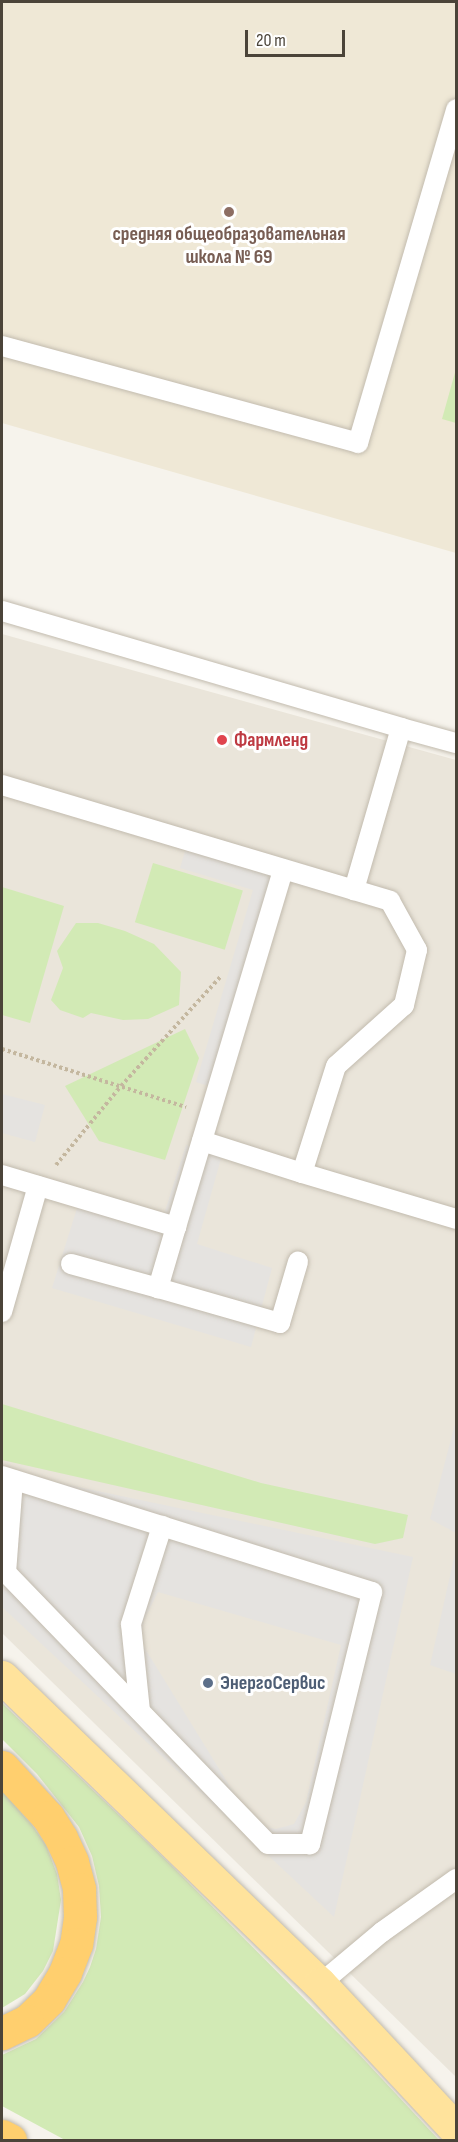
<!DOCTYPE html>
<meta charset="utf-8">
<style>
body{margin:0}
#map{position:relative;width:458px;height:2142px;overflow:hidden;background:#f6f3ec;font-family:"Sofia Sans Condensed",sans-serif}
div>[style]{position:absolute}
.residential>*{inset:0;background:#eae5da}
.education>*{inset:0;background:#efe8d6}
.green>*{inset:0;background:#d2eab5;transform-origin:0 0}
.parking>*{inset:0;background:#e5e3e0}
.path>*{height:4px;margin-top:-2px;transform-origin:0;background:repeating-linear-gradient(90deg,#c4b79f 0 3px,transparent 0 6px)}
.roads{filter:drop-shadow(0 0 2px #c2bbae) drop-shadow(0 0 2px #c2bbae)}
.lane>*{height:20px;margin:-10px;padding:0 10px;transform-origin:10px;border-radius:10px;background:#fff}
.primary>*{height:33px;margin:-16.5px;padding:0 16.5px;transform-origin:16.5px;border-radius:16.5px;background:#ffe39c}
.highway>*{height:33px;margin:-16.5px;padding:0 16.5px;transform-origin:16.5px;border-radius:16.5px;background:#ffcf6e}
.dots>*{width:16px;height:16px;translate:-50% -50%;box-sizing:border-box;border:3px solid #fff;border-radius:50%}
span{translate:-50% -50%;white-space:nowrap;text-align:center;line-height:1.15;-webkit-text-stroke:6px #fff;paint-order:stroke}
.education-label{font-size:20px;color:#785e54;font-weight:700}
.health-label{font-size:20px;color:#be3a42;font-weight:700}
.left{translate:0 -50%;text-align:left}
.service-label{font-size:20px;color:#4e5e75;font-weight:700}
.frame{position:absolute;inset:0;border:3px solid #4b4439;pointer-events:none}
.scale{position:absolute;left:245px;top:30px;width:100px;height:27px;box-sizing:border-box;border:3px solid #4b4439;border-top:0;padding-left:8px;font-size:18px;line-height:21px;white-space:nowrap;color:#4b4439;-webkit-text-stroke:4px #fff;paint-order:stroke}
</style>
<div id="map">
<div class="residential">
<div style="clip-path:polygon(2px 634px,456px 760px,456px 2077px,2px 1633px)"></div>
</div>
<div class="education">
<div style="clip-path:polygon(2px 2px,456px 2px,456px 553px,2px 423px)"></div>
</div>
<div class="green">
<div style="clip-path:polygon(456px 369px,456px 423px,442px 419px)"></div>
<div style="left:153px;top:863px;width:94px;height:62px;rotate:17deg"></div>
<div style="clip-path:polygon(2px 887px,64px 906px,30px 1023px,2px 1015px)"></div>
<div style="clip-path:polygon(76px 923px,98px 923px,125px 931px,154px 944px,181px 972px,179px 1005px,148px 1019px,123px 1020px,91px 1013px,83px 1018px,60px 1010px,51px 1000px,63px 968px,57px 951px)"></div>
<div style="clip-path:polygon(185px 1029px,199px 1058px,165px 1160px,99px 1141px,65px 1086px)"></div>
<div style="clip-path:polygon(2px 1404px,261px 1483px,408px 1515px,403px 1538px,375px 1544px,2px 1460px)"></div>
<div style="clip-path:polygon(2px 1703px,170px 1864px,356px 2051px,439px 2140px,65px 2140px,2px 2106px,2px 2055px,36px 2039px,64px 2012px,83px 1982px,90px 1967px,96px 1949px,101px 1917px,99px 1886px,92px 1856px,79px 1827px,37px 1774px,2px 1739px)"></div>
<div style="clip-path:polygon(2px 1791px,32px 1825px,46px 1845px,57px 1874px,61px 1900px,53px 1951px,43px 1971px,25px 1994px,2px 2008px)"></div>
</div>
<div class="parking">
<div style="clip-path:polygon(190px 835px,291px 865px,224px 1091px,196px 1082px,253px 890px,180px 868px)"></div>
<div style="clip-path:polygon(2px 1094px,45px 1105px,35px 1142px,2px 1133px)"></div>
<div style="clip-path:polygon(186px 1145px,222px 1155px,197px 1244px,272px 1268px,251px 1347px,52px 1288px,78px 1205px,159px 1230px)"></div>
<div style="clip-path:polygon(456px 1420px,456px 1533px,430px 1519px)"></div>
<div style="clip-path:polygon(evenodd,2px 1471px,413px 1557px,334px 1917px,2px 1607px,2px 1471px,158px 1592px,341px 1645px,306px 1802px,294px 1824px,276px 1829px,253px 1824px,141px 1642px,144px 1620px,158px 1592px)"></div>
<div style="clip-path:polygon(456px 1549px,456px 1674px,430px 1665px)"></div>
</div>
<div class="path">
<div style="left:2px;top:1049px;width:193px;rotate:17.5deg"></div>
<div style="left:56px;top:1165px;width:102px;rotate:-50.6deg"></div>
<div style="left:121px;top:1086px;width:149px;rotate:-47.7deg"></div>
</div>
<div class="roads">
<div class="lane">
<div style="left:2px;top:346px;width:369px;rotate:15.2deg"></div>
<div style="left:358px;top:443px;width:348px;rotate:-73.6deg"></div>
<div style="left:2px;top:611px;width:416px;rotate:16.3deg"></div>
<div style="left:401px;top:728px;width:169px;rotate:106.2deg"></div>
<div style="left:401px;top:728px;width:57px;rotate:15.3deg"></div>
<div style="left:2px;top:785px;width:405px;rotate:16.6deg"></div>
<div style="left:390px;top:901px;width:56px;rotate:61.1deg"></div>
<div style="left:417px;top:950px;width:57px;rotate:103.3deg"></div>
<div style="left:404px;top:1005px;width:91px;rotate:138.1deg"></div>
<div style="left:336px;top:1066px;width:112px;rotate:107.6deg"></div>
<div style="left:302px;top:1173px;width:105px;rotate:-162.3deg"></div>
<div style="left:302px;top:1173px;width:161px;rotate:16.6deg"></div>
<div style="left:2px;top:1175px;width:182px;rotate:16.6deg"></div>
<div style="left:176px;top:1227px;width:373px;rotate:-73.3deg"></div>
<div style="left:176px;top:1227px;width:64px;rotate:106.4deg"></div>
<div style="left:158px;top:1288px;width:127px;rotate:16deg"></div>
<div style="left:280px;top:1323px;width:64px;rotate:-73.6deg"></div>
<div style="left:71px;top:1264px;width:90px;rotate:15.4deg"></div>
<div style="left:2px;top:1312px;width:131px;rotate:-74.1deg"></div>
<div style="left:2px;top:1476px;width:388px;rotate:17.4deg"></div>
<div style="left:372px;top:1592px;width:260px;rotate:103.8deg"></div>
<div style="left:310px;top:1844px;width:42px;rotate:180deg"></div>
<div style="left:268px;top:1844px;width:377px;rotate:-134deg"></div>
<div style="left:6px;top:1573px;width:93px;rotate:-85.7deg"></div>
<div style="left:140px;top:1711px;width:87px;rotate:-95.9deg"></div>
<div style="left:131px;top:1624px;width:103px;rotate:-72.4deg"></div>
<div style="left:320px;top:1984px;width:81px;rotate:-40deg"></div>
<div style="left:382px;top:1932px;width:91px;rotate:-35.6deg"></div>
</div>
<div class="primary">
<div style="left:2px;top:1677px;width:442px;rotate:44deg"></div>
<div style="left:320px;top:1984px;width:200px;rotate:47deg"></div>
</div>
<div class="highway">
<div style="left:2px;top:1767px;width:68px;rotate:47.4deg"></div>
<div style="left:48px;top:1817px;width:25px;rotate:58deg"></div>
<div style="left:61px;top:1838px;width:26px;rotate:65deg"></div>
<div style="left:72px;top:1862px;width:28px;rotate:75deg"></div>
<div style="left:79px;top:1889px;width:28px;rotate:88deg"></div>
<div style="left:80px;top:1917px;width:27px;rotate:98deg"></div>
<div style="left:76px;top:1944px;width:31px;rotate:111deg"></div>
<div style="left:65px;top:1973px;width:31px;rotate:121deg"></div>
<div style="left:49px;top:2000px;width:30px;rotate:136deg"></div>
<div style="left:27px;top:2021px;width:28px;rotate:154deg"></div>
<div style="left:2px;top:2136px;width:9px;rotate:27deg"></div>
</div>
</div>
<div class="dots">
<div style="left:229px;top:212px;background:#8d6e63"></div>
<div style="left:222px;top:740px;background:#e0444e"></div>
<div style="left:208px;top:1683px;background:#5c6f8a"></div>
</div>
<div class="education-label">
<span style="left:229px;top:246px">средняя общеобразовательная<br>школа № 69</span>
</div>
<div class="health-label">
<span class="left" style="left:234px;top:740px">Фармленд</span>
</div>
<div class="service-label">
<span class="left" style="left:220px;top:1683px">ЭнергоСервис</span>
</div>
<div class="frame"></div>
<div class="scale">20 m</div>
</div>
